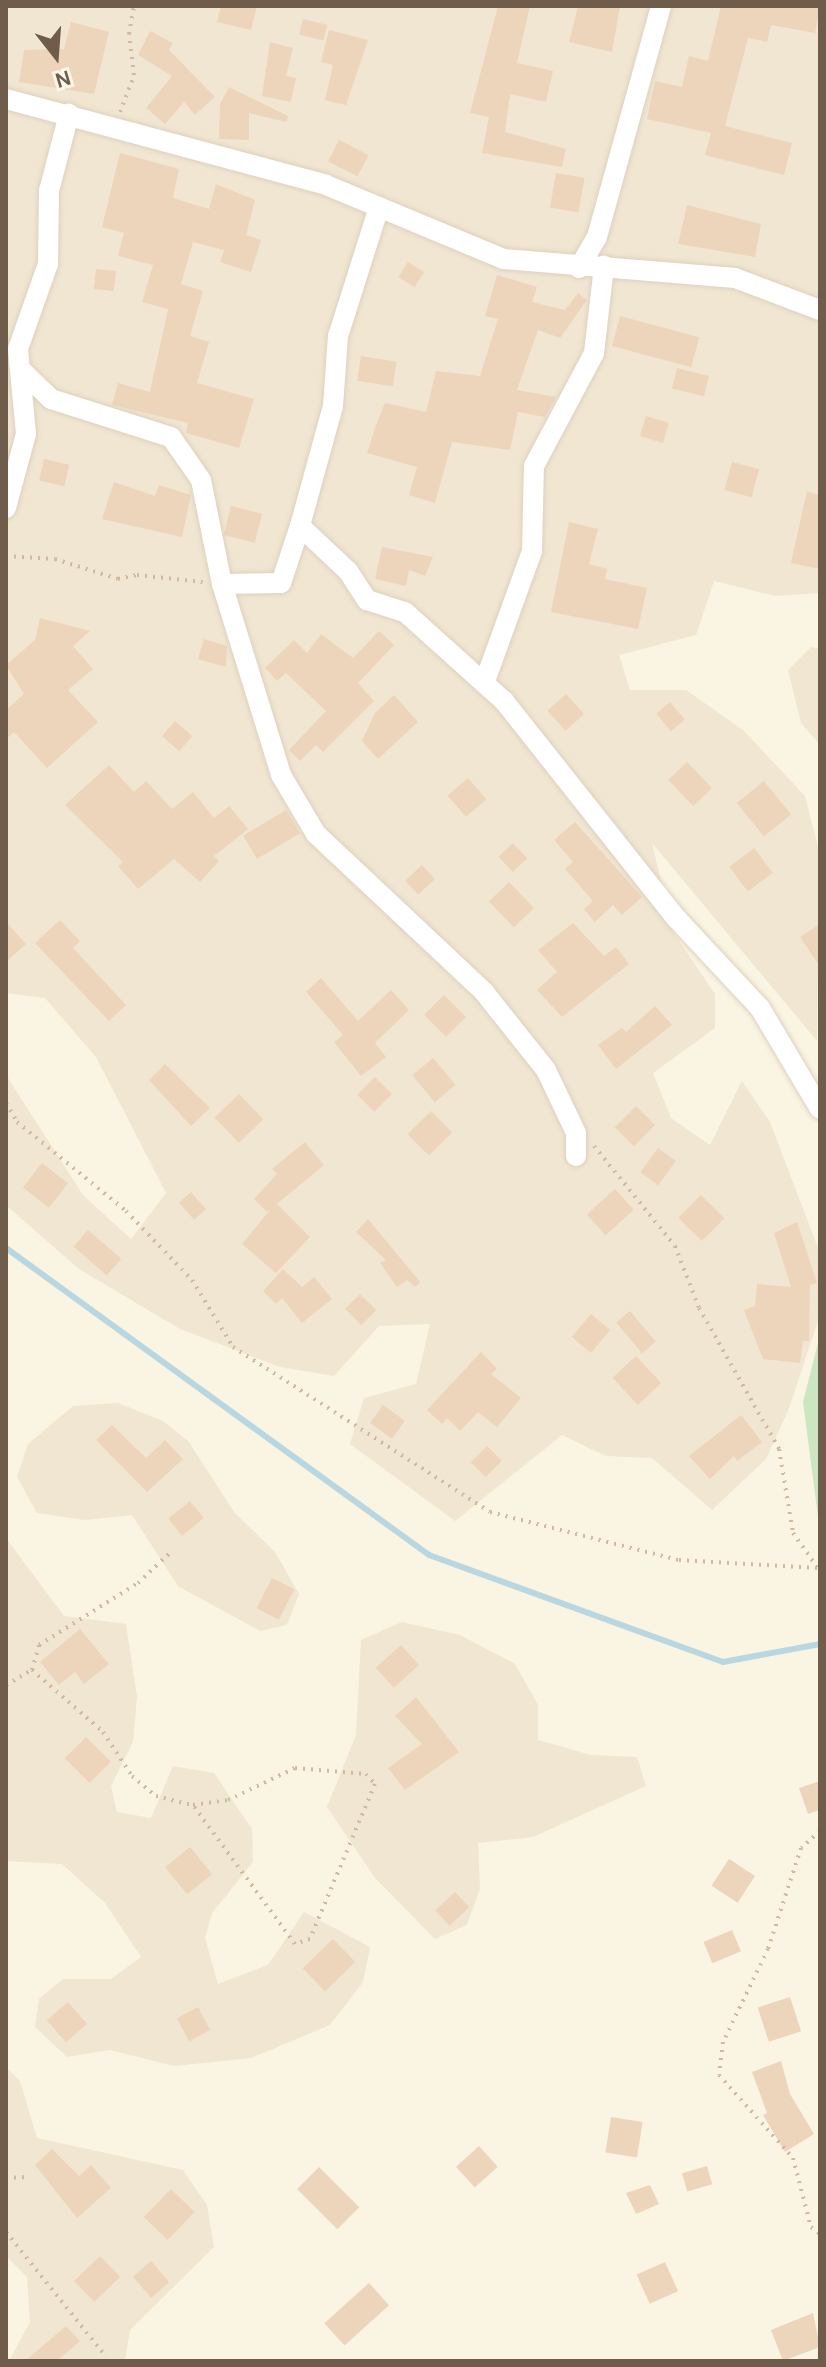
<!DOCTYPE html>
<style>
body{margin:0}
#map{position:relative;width:826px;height:2367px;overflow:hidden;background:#faf4e2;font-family:Karla,sans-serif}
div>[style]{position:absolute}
.residential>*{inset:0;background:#f1e6d1}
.green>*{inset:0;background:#cde6c2}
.stream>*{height:6px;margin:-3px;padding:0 3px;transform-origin:3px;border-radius:3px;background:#b9d7e1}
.building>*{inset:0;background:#edd5bc;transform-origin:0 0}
.path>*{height:4px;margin-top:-2px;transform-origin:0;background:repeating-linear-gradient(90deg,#d1b9a0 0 2px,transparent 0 8px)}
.roads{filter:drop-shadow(0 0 2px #ddd1bf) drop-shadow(0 0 2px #ddd1bf)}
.minor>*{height:20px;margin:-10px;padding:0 10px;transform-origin:10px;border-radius:10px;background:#fff}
span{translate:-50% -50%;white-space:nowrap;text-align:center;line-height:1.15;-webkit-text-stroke:6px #fdf7e8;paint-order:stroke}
.frame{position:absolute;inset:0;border:8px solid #6f5c4b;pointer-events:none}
.north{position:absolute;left:16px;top:16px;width:80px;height:80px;-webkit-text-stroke:6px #fdf7e8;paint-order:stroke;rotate:163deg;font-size:22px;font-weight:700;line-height:32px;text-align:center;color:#6f5c4b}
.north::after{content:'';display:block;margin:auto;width:28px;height:36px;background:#6f5c4b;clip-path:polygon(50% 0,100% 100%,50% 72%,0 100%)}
</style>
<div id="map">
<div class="residential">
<div style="clip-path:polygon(6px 6px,820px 6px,820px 593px,775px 596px,714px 581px,696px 635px,619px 655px,630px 690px,686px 690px,743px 730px,805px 796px,820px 855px,817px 1041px,652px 843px,673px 932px,715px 994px,715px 1028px,653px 1073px,671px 1118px,710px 1145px,742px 1081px,770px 1122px,820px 1253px,820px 1315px,788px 1411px,766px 1459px,712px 1510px,652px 1458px,606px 1456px,562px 1435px,455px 1521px,350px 1444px,364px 1398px,416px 1384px,430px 1324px,379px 1326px,334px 1376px,280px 1367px,180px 1329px,79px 1269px,6px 1205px,6px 1075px,83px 1195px,131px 1239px,166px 1193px,96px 1057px,45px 998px,6px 993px)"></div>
<div style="clip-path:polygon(811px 647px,820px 649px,820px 745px,801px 723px,788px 670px)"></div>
<div style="clip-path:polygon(118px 1403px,163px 1421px,189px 1442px,234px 1512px,275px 1552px,299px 1594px,287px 1625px,260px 1631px,178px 1586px,132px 1515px,85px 1520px,37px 1513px,17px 1477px,28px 1444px,73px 1406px)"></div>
<div style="clip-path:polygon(6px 1538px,64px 1616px,126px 1624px,137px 1697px,133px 1742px,111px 1786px,117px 1812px,151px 1818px,173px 1766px,214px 1773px,252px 1829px,253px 1862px,212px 1913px,205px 1938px,218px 1984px,268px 1965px,304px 1912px,370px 1947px,363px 1982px,330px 2025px,251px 2058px,174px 2066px,110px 2050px,67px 2057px,35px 2027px,39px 1999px,63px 1979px,111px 1979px,141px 1957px,105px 1903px,62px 1864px,6px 1861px)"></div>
<div style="clip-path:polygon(402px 1622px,460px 1635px,515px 1664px,538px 1705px,538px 1740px,591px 1755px,637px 1757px,646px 1786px,533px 1837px,478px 1843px,480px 1889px,467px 1925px,435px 1939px,375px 1878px,327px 1807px,356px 1735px,361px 1640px)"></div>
<div style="clip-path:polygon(6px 2067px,20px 2081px,37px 2138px,183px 2170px,207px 2205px,214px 2247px,130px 2330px,125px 2361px,9px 2361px,30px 2322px,27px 2277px,6px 2256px)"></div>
</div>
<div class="green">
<div style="clip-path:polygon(820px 1335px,820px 1532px,803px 1402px)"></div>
</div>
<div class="stream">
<div style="left:6px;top:1248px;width:523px;rotate:35.97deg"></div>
<div style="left:429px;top:1555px;width:313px;rotate:20deg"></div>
<div style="left:723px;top:1662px;width:99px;rotate:-10.5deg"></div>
</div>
<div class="building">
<div style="clip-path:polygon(221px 6px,257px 6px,251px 30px,217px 22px)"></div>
<div style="clip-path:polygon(498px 6px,530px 6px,517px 63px,553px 71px,546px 102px,510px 94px,505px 132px,566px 149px,562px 167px,482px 153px,489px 117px,470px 113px)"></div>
<div style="clip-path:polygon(578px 6px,620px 6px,612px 52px,569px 42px)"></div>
<div style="clip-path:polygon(721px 6px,820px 6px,815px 33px,771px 25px,767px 42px,748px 38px,725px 126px,792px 143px,784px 175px,705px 155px,711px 133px,647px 119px,655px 81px,682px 87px,689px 56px,708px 61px)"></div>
<div style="left:303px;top:19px;width:25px;height:16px;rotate:14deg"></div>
<div style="clip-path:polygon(71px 22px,109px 32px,94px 94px,19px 82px,24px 50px,64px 49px)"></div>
<div style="clip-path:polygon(329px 30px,368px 40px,346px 105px,325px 100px,333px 65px,321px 62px)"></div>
<div style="clip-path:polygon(150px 31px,173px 43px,169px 50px,215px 97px,195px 115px,184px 102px,165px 124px,146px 108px,172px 76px,138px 55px)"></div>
<div style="clip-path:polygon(270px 42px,293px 48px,286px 76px,296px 78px,291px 102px,262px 96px)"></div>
<div style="clip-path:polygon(229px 87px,288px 116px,286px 122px,249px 113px,249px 140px,219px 139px,220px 104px)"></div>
<div style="left:339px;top:140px;width:33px;height:24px;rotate:27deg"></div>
<div style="clip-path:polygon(120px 153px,179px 169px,173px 198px,209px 209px,216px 184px,255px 200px,246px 235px,261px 240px,251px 272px,220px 262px,224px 250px,193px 242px,181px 284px,203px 291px,190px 336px,209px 342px,197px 383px,254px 399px,239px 448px,186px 433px,188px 423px,112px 405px,118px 383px,150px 392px,168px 309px,142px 302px,153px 265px,118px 256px,124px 233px,102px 227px)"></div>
<div style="left:556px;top:173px;width:29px;height:35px;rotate:10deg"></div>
<div style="clip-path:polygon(687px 205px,761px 224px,755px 257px,678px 244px)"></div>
<div style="left:408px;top:262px;width:19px;height:18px;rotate:32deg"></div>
<div style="left:96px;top:269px;width:20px;height:20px;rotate:6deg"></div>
<div style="clip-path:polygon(497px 275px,537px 287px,532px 302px,565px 310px,578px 293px,587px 300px,560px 338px,538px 330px,517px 390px,556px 397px,545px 417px,518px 412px,510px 450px,452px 442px,435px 503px,409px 495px,417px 467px,367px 453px,376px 425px,385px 403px,426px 412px,436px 371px,480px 376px,498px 319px,485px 316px)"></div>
<div style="left:620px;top:316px;width:82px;height:31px;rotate:15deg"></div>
<div style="left:361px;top:356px;width:36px;height:25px;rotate:9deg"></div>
<div style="left:677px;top:368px;width:33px;height:21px;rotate:14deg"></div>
<div style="left:646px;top:416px;width:24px;height:21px;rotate:17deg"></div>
<div style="left:44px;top:459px;width:26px;height:22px;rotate:13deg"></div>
<div style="left:732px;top:462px;width:28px;height:29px;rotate:15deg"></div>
<div style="clip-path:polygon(114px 482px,155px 496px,159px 485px,191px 495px,182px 537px,102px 519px)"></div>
<div style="clip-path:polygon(807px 491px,820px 496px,820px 569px,791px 563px)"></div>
<div style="left:231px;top:506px;width:32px;height:30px;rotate:14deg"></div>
<div style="clip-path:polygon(569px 522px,598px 529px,589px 564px,607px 569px,605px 579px,647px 588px,638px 629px,551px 612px)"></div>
<div style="clip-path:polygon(382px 547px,433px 557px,425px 576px,409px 570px,406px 586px,375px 579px)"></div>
<div style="clip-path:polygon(40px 618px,90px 631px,73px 646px,93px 669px,68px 690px,98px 722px,47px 768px,14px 732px,6px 739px,6px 710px,24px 694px,6px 665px,35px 640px)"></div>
<div style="clip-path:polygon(379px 631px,394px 645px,358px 683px,374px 701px,323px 752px,316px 745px,300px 761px,289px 750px,326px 711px,286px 673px,277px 681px,265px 668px,294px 640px,307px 653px,321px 634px,353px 658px)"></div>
<div style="clip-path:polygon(204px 639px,227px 646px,226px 667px,198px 659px)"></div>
<div style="left:566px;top:694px;width:27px;height:25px;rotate:48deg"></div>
<div style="clip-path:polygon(394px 695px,418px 722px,378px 759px,362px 741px,375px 713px)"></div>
<div style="left:670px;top:702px;width:23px;height:18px;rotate:50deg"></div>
<div style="left:175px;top:721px;width:23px;height:20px;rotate:41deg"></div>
<div style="left:687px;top:762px;width:36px;height:26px;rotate:46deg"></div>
<div style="clip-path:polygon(109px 765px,134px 792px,146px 781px,172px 809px,193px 792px,214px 818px,229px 806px,248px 829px,214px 856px,219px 861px,200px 882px,174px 859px,138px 889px,118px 866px,123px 862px,65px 805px)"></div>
<div style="left:468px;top:778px;width:28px;height:27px;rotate:49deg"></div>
<div style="left:764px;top:781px;width:43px;height:35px;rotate:51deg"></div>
<div style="left:286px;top:810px;width:27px;height:50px;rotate:59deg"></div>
<div style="clip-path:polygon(575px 822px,642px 897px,622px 915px,613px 905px,595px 922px,584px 909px,593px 901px,565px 869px,573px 862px,554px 840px)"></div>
<div style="left:513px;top:843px;width:21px;height:20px;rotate:47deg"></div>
<div style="left:754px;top:848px;width:31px;height:31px;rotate:53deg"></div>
<div style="left:422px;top:865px;width:19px;height:23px;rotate:47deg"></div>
<div style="left:509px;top:882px;width:36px;height:28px;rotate:46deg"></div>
<div style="clip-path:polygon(60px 920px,80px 941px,73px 948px,126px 1005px,109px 1021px,35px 943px)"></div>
<div style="clip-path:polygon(6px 922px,26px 944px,6px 962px)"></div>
<div style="clip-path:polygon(573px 923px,604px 956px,616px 947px,629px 964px,562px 1017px,537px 990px,557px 972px,538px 950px)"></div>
<div style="clip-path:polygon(820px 924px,820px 967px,800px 937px)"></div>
<div style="clip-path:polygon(321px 978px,358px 1021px,391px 990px,409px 1010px,375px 1043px,386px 1057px,361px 1076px,334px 1042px,343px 1035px,306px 992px)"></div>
<div style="left:444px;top:995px;width:31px;height:28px;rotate:45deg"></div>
<div style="clip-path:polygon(655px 1006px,672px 1025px,616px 1069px,598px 1045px,622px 1028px,626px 1032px)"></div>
<div style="left:433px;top:1058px;width:35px;height:27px;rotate:50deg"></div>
<div style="clip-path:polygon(165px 1064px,210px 1108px,191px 1126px,149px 1080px)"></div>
<div style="left:375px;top:1077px;width:24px;height:25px;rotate:45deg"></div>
<div style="left:239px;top:1094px;width:35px;height:34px;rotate:46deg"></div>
<div style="left:636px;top:1106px;width:27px;height:30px;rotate:45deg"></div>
<div style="left:431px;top:1111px;width:30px;height:33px;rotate:45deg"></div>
<div style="clip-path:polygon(305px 1142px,324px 1165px,277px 1204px,310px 1237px,276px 1273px,242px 1244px,271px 1209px,267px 1212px,254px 1199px,277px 1174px,272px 1169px)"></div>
<div style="left:658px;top:1148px;width:22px;height:30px;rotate:36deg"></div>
<div style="left:42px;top:1163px;width:33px;height:31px;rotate:38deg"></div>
<div style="left:615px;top:1189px;width:28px;height:38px;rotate:48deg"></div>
<div style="left:191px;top:1192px;width:23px;height:16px;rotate:49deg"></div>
<div style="left:701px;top:1195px;width:33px;height:32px;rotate:45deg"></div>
<div style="clip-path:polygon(368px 1219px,420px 1282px,415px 1287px,407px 1280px,397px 1287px,380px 1263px,386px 1260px,356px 1232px)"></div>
<div style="clip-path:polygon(797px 1222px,817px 1283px,810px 1285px,809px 1341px,803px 1341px,800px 1363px,763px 1359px,744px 1310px,755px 1306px,757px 1284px,791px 1287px,774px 1233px)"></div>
<div style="left:88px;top:1230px;width:44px;height:22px;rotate:41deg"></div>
<div style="clip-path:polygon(283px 1269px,302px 1287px,314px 1277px,332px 1299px,302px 1323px,282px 1298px,276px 1304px,263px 1291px)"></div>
<div style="left:360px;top:1294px;width:23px;height:21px;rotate:45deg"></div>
<div style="left:630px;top:1311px;width:40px;height:18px;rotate:50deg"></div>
<div style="left:591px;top:1314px;width:25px;height:30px;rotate:40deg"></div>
<div style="clip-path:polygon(481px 1352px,497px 1369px,491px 1374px,521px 1398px,497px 1427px,478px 1412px,460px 1431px,447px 1418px,442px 1424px,427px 1410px)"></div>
<div style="left:636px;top:1356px;width:37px;height:32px;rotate:47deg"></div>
<div style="left:383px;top:1405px;width:27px;height:22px;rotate:36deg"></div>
<div style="clip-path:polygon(741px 1415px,762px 1442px,737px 1461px,734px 1456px,710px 1479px,689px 1456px)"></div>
<div style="clip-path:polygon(112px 1425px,146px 1458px,165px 1440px,183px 1459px,147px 1492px,96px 1440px)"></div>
<div style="left:487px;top:1446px;width:21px;height:23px;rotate:45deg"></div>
<div style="left:190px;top:1501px;width:22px;height:28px;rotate:51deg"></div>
<div style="left:272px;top:1578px;width:25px;height:34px;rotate:27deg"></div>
<div style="clip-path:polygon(80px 1629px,109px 1664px,84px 1684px,75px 1672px,59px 1685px,40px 1662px)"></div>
<div style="left:401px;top:1645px;width:27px;height:34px;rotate:48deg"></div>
<div style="clip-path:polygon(416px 1697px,459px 1752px,405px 1790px,388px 1768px,422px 1744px,395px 1716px)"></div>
<div style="left:86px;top:1737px;width:35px;height:30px;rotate:45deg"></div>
<div style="clip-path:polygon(820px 1781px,820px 1810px,808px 1814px,799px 1788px)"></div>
<div style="left:190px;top:1847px;width:35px;height:32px;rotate:51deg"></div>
<div style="left:729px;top:1859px;width:31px;height:32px;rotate:33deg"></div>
<div style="left:455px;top:1892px;width:21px;height:27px;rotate:47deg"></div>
<div style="left:732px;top:1930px;width:23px;height:31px;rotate:67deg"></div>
<div style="left:333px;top:1939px;width:32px;height:42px;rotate:46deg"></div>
<div style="left:790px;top:1997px;width:36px;height:34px;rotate:72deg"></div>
<div style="left:68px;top:2002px;width:29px;height:28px;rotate:49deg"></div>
<div style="left:198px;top:2007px;width:26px;height:24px;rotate:62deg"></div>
<div style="clip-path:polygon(781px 2061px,790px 2094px,814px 2134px,785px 2152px,763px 2115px,767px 2113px,752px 2072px)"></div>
<div style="left:611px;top:2117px;width:32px;height:36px;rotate:9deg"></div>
<div style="left:479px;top:2146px;width:28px;height:31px;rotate:48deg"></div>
<div style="clip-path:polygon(52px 2149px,79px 2176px,91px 2165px,111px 2188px,77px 2218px,35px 2165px)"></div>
<div style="left:707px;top:2166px;width:19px;height:26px;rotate:74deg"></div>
<div style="left:319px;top:2167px;width:57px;height:31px;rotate:45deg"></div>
<div style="clip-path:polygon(650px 2185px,659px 2204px,636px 2214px,626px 2193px)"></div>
<div style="left:171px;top:2189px;width:33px;height:39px;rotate:44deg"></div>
<div style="left:100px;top:2256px;width:29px;height:36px;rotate:46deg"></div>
<div style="left:151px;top:2261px;width:28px;height:24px;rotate:49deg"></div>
<div style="left:665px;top:2262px;width:32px;height:31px;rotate:66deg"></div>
<div style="left:369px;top:2283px;width:30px;height:60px;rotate:48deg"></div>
<div style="clip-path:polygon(813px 2313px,820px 2347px,783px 2361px,771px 2330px)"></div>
<div style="clip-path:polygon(66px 2326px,80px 2341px,57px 2361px,25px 2361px)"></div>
</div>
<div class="path">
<div style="left:120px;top:112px;width:40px;rotate:-69deg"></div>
<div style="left:134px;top:75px;width:41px;rotate:-97deg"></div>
<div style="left:129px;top:34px;width:28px;rotate:-80deg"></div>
<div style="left:6px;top:556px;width:49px;rotate:3.5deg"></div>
<div style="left:55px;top:559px;width:66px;rotate:17.6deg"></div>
<div style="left:118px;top:579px;width:19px;rotate:-12deg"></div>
<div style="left:137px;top:575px;width:66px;rotate:6.1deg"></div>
<div style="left:6px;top:1103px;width:22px;rotate:60deg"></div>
<div style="left:17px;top:1122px;width:141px;rotate:39.2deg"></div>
<div style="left:126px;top:1211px;width:95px;rotate:46.3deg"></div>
<div style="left:192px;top:1280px;width:79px;rotate:58.5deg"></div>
<div style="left:233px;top:1347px;width:305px;rotate:32.7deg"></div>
<div style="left:490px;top:1512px;width:195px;rotate:14.3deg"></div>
<div style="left:679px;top:1560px;width:139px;rotate:3.3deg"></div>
<div style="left:594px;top:1146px;width:129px;rotate:51deg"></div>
<div style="left:675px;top:1246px;width:66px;rotate:68.8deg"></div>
<div style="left:699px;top:1308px;width:162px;rotate:60.4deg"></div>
<div style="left:779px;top:1449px;width:85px;rotate:80.5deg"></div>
<div style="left:793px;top:1533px;width:47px;rotate:54.6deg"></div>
<div style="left:32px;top:1670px;width:94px;rotate:41.1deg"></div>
<div style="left:103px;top:1732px;width:53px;rotate:56.6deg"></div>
<div style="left:132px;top:1776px;width:31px;rotate:40deg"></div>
<div style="left:156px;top:1796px;width:38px;rotate:14deg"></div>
<div style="left:193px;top:1805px;width:35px;rotate:-8deg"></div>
<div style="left:228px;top:1800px;width:74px;rotate:-25.5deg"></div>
<div style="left:295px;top:1768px;width:71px;rotate:4.8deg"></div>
<div style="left:366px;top:1774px;width:13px;rotate:48deg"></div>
<div style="left:375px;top:1784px;width:168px;rotate:112.8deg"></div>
<div style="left:310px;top:1939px;width:16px;rotate:162deg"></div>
<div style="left:295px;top:1944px;width:172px;rotate:-126.3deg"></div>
<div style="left:6px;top:1685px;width:30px;rotate:-30deg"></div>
<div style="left:32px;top:1670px;width:26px;rotate:-74deg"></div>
<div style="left:39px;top:1645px;width:117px;rotate:-32.1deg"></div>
<div style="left:138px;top:1583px;width:47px;rotate:-43.3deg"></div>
<div style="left:820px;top:1831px;width:25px;rotate:138deg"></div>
<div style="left:801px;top:1848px;width:106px;rotate:108.1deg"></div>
<div style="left:768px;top:1949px;width:103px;rotate:115.8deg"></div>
<div style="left:723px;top:2042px;width:33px;rotate:97deg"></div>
<div style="left:719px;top:2075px;width:111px;rotate:48.3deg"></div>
<div style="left:793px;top:2158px;width:71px;rotate:75.4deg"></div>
<div style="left:811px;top:2227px;width:11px;rotate:38deg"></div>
<div style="left:6px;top:2178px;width:21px;rotate:-3deg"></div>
<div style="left:6px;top:2232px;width:160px;rotate:51.3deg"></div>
</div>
<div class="roads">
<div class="minor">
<div style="left:6px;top:99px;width:331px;rotate:15deg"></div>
<div style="left:326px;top:185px;width:193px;rotate:22.6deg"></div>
<div style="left:504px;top:259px;width:232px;rotate:4.7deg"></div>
<div style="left:735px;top:278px;width:91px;rotate:20.6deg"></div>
<div style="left:379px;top:207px;width:135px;rotate:107.6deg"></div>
<div style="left:338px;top:336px;width:70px;rotate:94.1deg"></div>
<div style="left:333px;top:406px;width:124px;rotate:105.4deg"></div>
<div style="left:300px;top:526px;width:66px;rotate:43.2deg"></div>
<div style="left:348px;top:571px;width:35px;rotate:57deg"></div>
<div style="left:367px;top:600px;width:40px;rotate:18deg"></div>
<div style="left:405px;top:612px;width:133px;rotate:42deg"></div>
<div style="left:504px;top:701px;width:277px;rotate:51.6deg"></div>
<div style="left:676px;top:918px;width:123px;rotate:47deg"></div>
<div style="left:760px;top:1008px;width:117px;rotate:59.3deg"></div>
<div style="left:579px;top:268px;width:36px;rotate:-60deg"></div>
<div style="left:597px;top:237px;width:240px;rotate:-74.5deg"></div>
<div style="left:21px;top:370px;width:42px;rotate:44deg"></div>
<div style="left:51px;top:399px;width:126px;rotate:17.6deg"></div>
<div style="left:171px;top:437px;width:52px;rotate:55.1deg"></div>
<div style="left:201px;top:480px;width:106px;rotate:78.6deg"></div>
<div style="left:6px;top:508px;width:77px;rotate:-74.9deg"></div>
<div style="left:26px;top:434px;width:85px;rotate:-95.4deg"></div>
<div style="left:18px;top:349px;width:90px;rotate:-70.6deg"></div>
<div style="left:48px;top:264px;width:73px;rotate:-89.2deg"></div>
<div style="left:49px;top:191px;width:80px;rotate:-75.4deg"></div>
<div style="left:300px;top:526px;width:60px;rotate:108.4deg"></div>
<div style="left:281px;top:583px;width:59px;rotate:179deg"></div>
<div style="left:222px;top:584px;width:200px;rotate:72.8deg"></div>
<div style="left:281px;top:775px;width:69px;rotate:59.3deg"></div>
<div style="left:316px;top:834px;width:231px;rotate:43.2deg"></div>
<div style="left:484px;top:992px;width:100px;rotate:51.5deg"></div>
<div style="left:546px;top:1070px;width:70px;rotate:64.5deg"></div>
<div style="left:576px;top:1133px;width:23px;rotate:90deg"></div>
<div style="left:485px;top:681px;width:138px;rotate:-70.1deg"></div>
<div style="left:532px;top:551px;width:85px;rotate:-88.7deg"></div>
<div style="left:534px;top:466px;width:128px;rotate:-62deg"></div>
<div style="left:594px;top:353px;width:88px;rotate:-83.4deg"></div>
</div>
</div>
<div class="frame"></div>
<div class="north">N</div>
</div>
